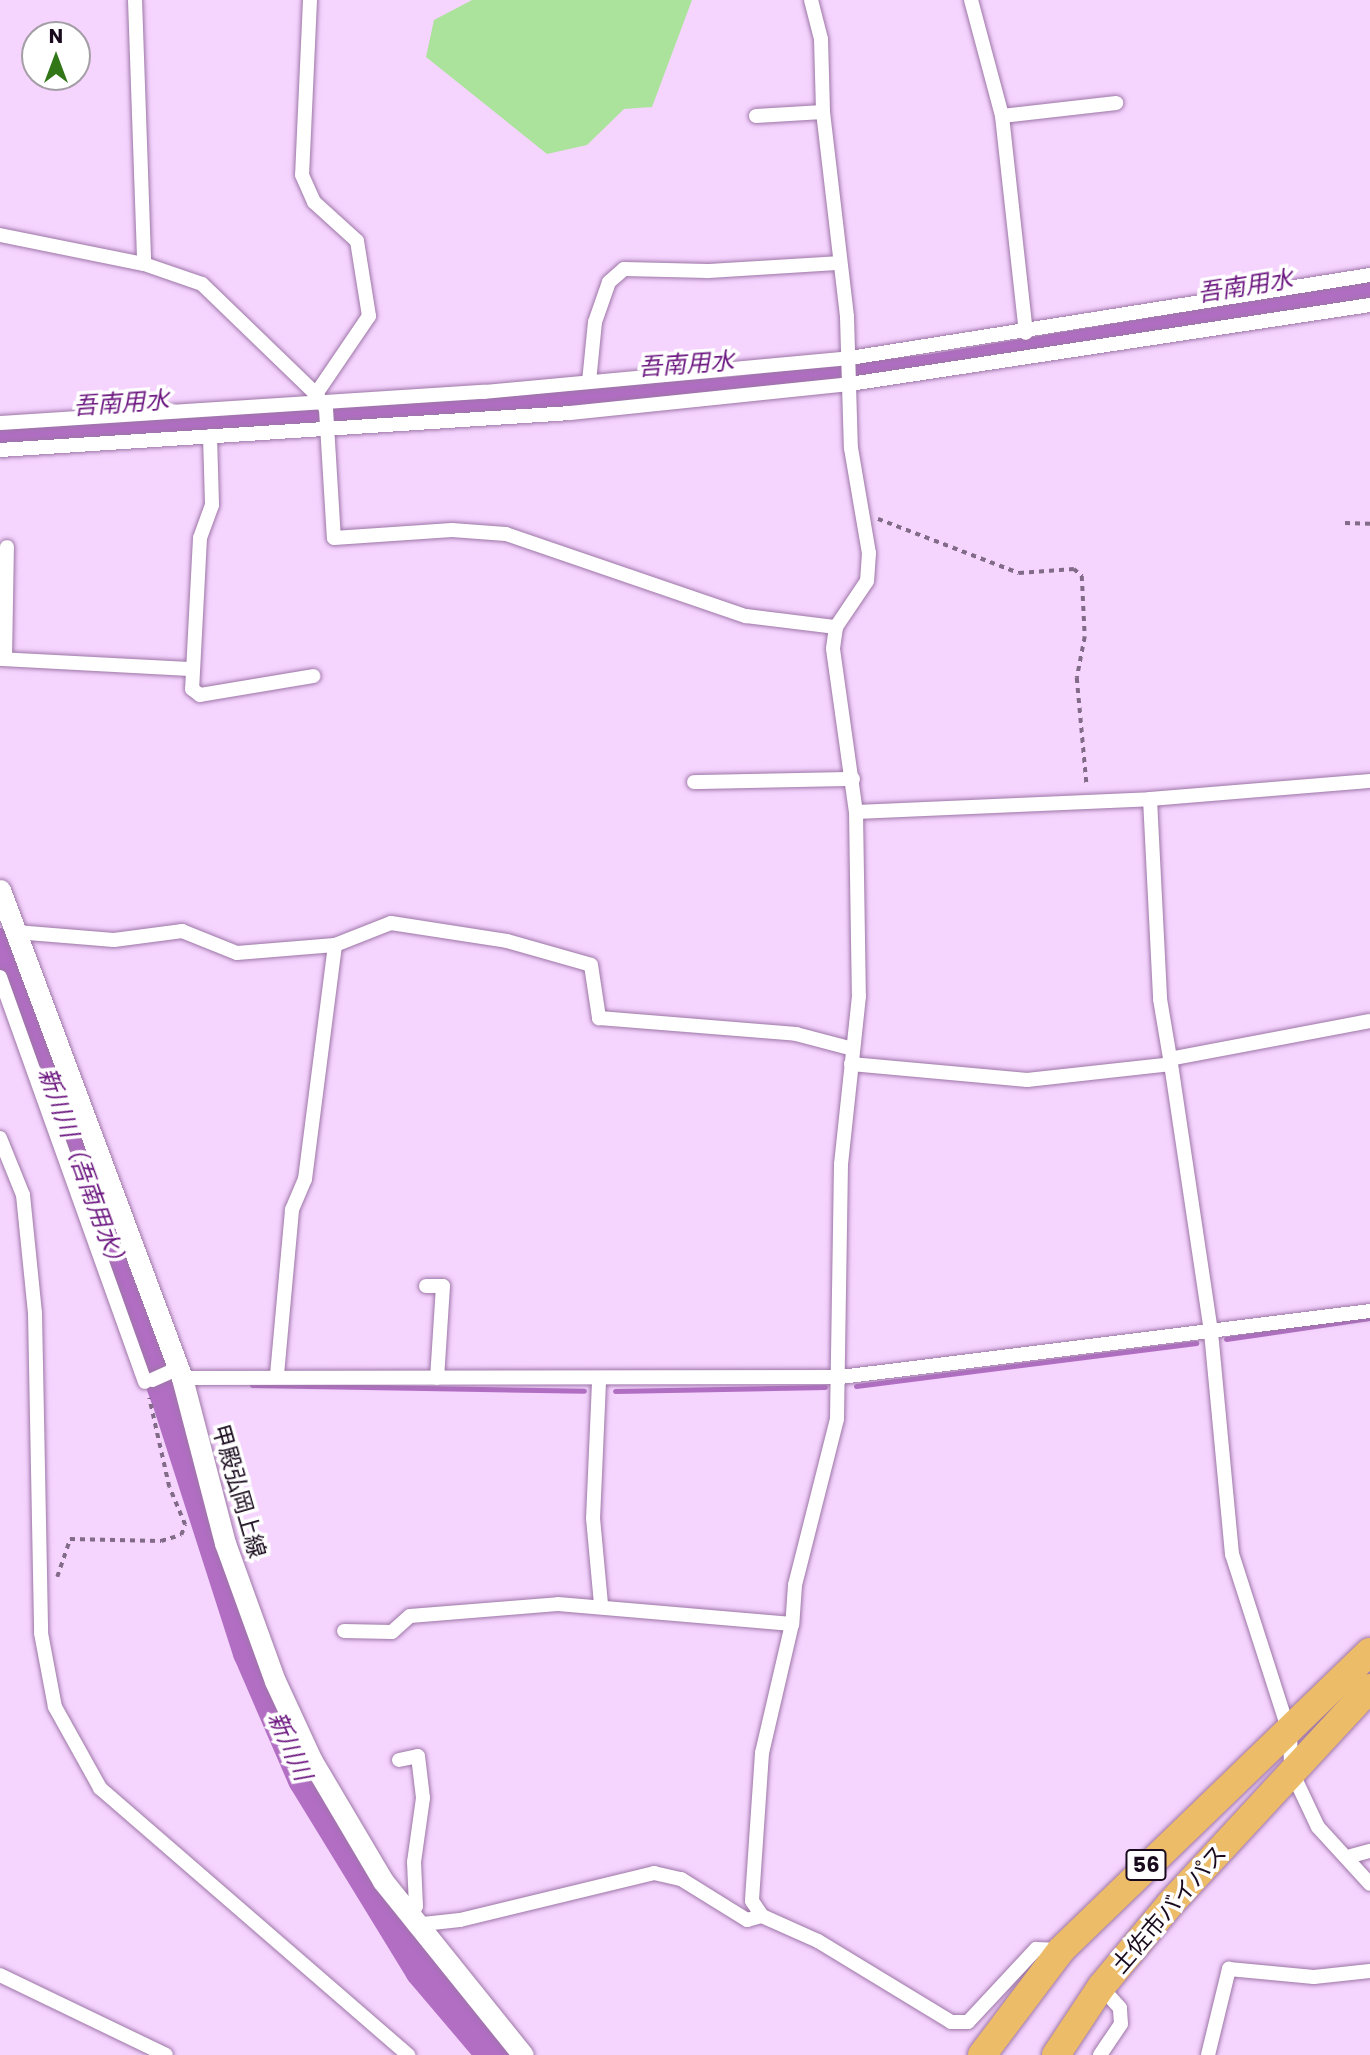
<!DOCTYPE html>
<meta charset="utf-8">
<style>
body{margin:0}
#map{position:relative;width:1370px;height:2055px;overflow:hidden;background:#f5d4fe;font-family:Poppins,"Noto Sans JP",sans-serif}
div>[style]{position:absolute}
.green>*{inset:0;background:#ace39c}
.stream>*{height:5px;margin:-2.5px;padding:0 2.5px;transform-origin:2.5px;border-radius:2.5px;background:#b16ec3}
.canal>*{height:19px;margin:-9.5px;padding:0 9.5px;transform-origin:9.5px;border-radius:9.5px;background:#b16ec3}
.river>*{height:33px;margin:-16.5px;padding:0 16.5px;transform-origin:16.5px;border-radius:16.5px;background:#b16ec3}
.path>*{height:3.5px;margin-top:-1.75px;transform-origin:0;background:repeating-linear-gradient(90deg,#826b88 0 5px,transparent 0 10px)}
.roads{filter:drop-shadow(0 0 2px #9d76a7) drop-shadow(0 0 2px #9d76a7)}
.street>*{height:14px;margin:-7px;padding:0 7px;transform-origin:7px;border-radius:7px;background:#fff}
.secondary>*{height:21px;margin:-10.5px;padding:0 10.5px;transform-origin:10.5px;border-radius:10.5px;background:#fff}
.highway>*{height:28px;margin:-14px;padding:0 14px;transform-origin:14px;border-radius:14px;background:#edbc69}
span{translate:-50% -50%;white-space:nowrap;text-align:center;line-height:1.15;-webkit-text-stroke:7px #fff;paint-order:stroke}
.shield-label span{padding:2px 5px;background:#fff;border:2px solid;border-radius:5px;-webkit-text-stroke-width:0}
.shield-label{font-size:21px;color:#190b1d;font-weight:700}
.street-label{font-size:23px;color:#190b1d}
.water-label{font-size:24px;color:#6b167f;font-style:italic}
.north{position:absolute;left:21px;top:21px;width:70px;height:70px;box-sizing:border-box;background:#fff;border:2px solid #a39da5;border-radius:50%;rotate:0deg;font-size:19px;font-weight:700;line-height:28px;text-align:center;color:#190b1d}
.north::after{content:'';display:block;margin:auto;width:24px;height:32px;background:#317617;clip-path:polygon(50% 0,100% 100%,50% 72%,0 100%)}
</style>
<div id="map">
<div class="green">
<div style="clip-path:polygon(472px 0,692px 0,652px 107px,624px 109px,587px 145px,547px 154px,426px 57px,434px 20px)"></div>
</div>
<div class="stream">
<div style="left:1226px;top:1339px;width:146px;rotate:-8.3deg"></div>
<div style="left:252px;top:1385px;width:332px;rotate:1deg"></div>
<div style="left:856px;top:1386px;width:343px;rotate:-7.2deg"></div>
<div style="left:615px;top:1391px;width:210px;rotate:-1.1deg"></div>
<div style="left:167px;top:1397px;width:2px;rotate:-27deg"></div>
</div>
<div class="canal">
<div style="left:0;top:436px;width:732px;rotate:-3.92deg"></div>
<div style="left:730px;top:386px;width:195px;rotate:-6.5deg"></div>
<div style="left:924px;top:364px;width:452px;rotate:-9.4deg"></div>
</div>
<div class="river">
<div style="left:0;top:944px;width:483px;rotate:69.8deg"></div>
<div style="left:167px;top:1397px;width:268px;rotate:72.2deg"></div>
<div style="left:249px;top:1652px;width:138px;rotate:66.6deg"></div>
<div style="left:304px;top:1779px;width:224px;rotate:58.5deg"></div>
<div style="left:421px;top:1970px;width:111px;rotate:49.7deg"></div>
</div>
<div class="path">
<div style="left:878px;top:519px;width:151px;rotate:21deg"></div>
<div style="left:1019px;top:573px;width:55px;rotate:-4.2deg"></div>
<div style="left:1074px;top:569px;width:11px;rotate:41deg"></div>
<div style="left:1082px;top:576px;width:61px;rotate:87.2deg"></div>
<div style="left:1085px;top:637px;width:42px;rotate:101deg"></div>
<div style="left:1077px;top:678px;width:109px;rotate:84.8deg"></div>
<div style="left:1345px;top:523px;width:25px;rotate:2deg"></div>
<div style="left:57px;top:1577px;width:40px;rotate:-71.1deg"></div>
<div style="left:70px;top:1539px;width:91px;rotate:1.3deg"></div>
<div style="left:161px;top:1541px;width:21px;rotate:-17deg"></div>
<div style="left:181px;top:1535px;width:11px;rotate:-68deg"></div>
<div style="left:185px;top:1525px;width:41px;rotate:-112.8deg"></div>
<div style="left:169px;top:1487px;width:91px;rotate:-102.7deg"></div>
</div>
<div class="roads">
<div class="street">
<div style="left:135px;top:0;width:264px;rotate:88deg"></div>
<div style="left:310px;top:0;width:175px;rotate:92.6deg"></div>
<div style="left:302px;top:175px;width:30px;rotate:66deg"></div>
<div style="left:314px;top:202px;width:58px;rotate:42.2deg"></div>
<div style="left:357px;top:241px;width:76px;rotate:80.9deg"></div>
<div style="left:369px;top:316px;width:94px;rotate:124.2deg"></div>
<div style="left:316px;top:394px;width:18px;rotate:56deg"></div>
<div style="left:326px;top:409px;width:129px;rotate:86.5deg"></div>
<div style="left:334px;top:538px;width:118px;rotate:-3.9deg"></div>
<div style="left:452px;top:530px;width:54px;rotate:4.2deg"></div>
<div style="left:506px;top:534px;width:254px;rotate:18.9deg"></div>
<div style="left:746px;top:616px;width:91px;rotate:7deg"></div>
<div style="left:811px;top:0;width:40px;rotate:75.6deg"></div>
<div style="left:821px;top:39px;width:73px;rotate:88.4deg"></div>
<div style="left:823px;top:112px;width:206px;rotate:83.3deg"></div>
<div style="left:847px;top:317px;width:131px;rotate:88.3deg"></div>
<div style="left:851px;top:448px;width:107px;rotate:80.3deg"></div>
<div style="left:869px;top:553px;width:28px;rotate:94deg"></div>
<div style="left:867px;top:581px;width:55px;rotate:124deg"></div>
<div style="left:836px;top:627px;width:22px;rotate:98deg"></div>
<div style="left:833px;top:649px;width:165px;rotate:82deg"></div>
<div style="left:856px;top:812px;width:184px;rotate:89.1deg"></div>
<div style="left:859px;top:996px;width:169px;rotate:96.1deg"></div>
<div style="left:841px;top:1164px;width:255px;rotate:90.9deg"></div>
<div style="left:837px;top:1419px;width:171px;rotate:104.2deg"></div>
<div style="left:795px;top:1585px;width:39px;rotate:94deg"></div>
<div style="left:792px;top:1624px;width:132px;rotate:103.1deg"></div>
<div style="left:762px;top:1753px;width:148px;rotate:93.9deg"></div>
<div style="left:752px;top:1901px;width:18px;rotate:56deg"></div>
<div style="left:762px;top:1916px;width:61px;rotate:24.1deg"></div>
<div style="left:818px;top:1941px;width:156px;rotate:31.3deg"></div>
<div style="left:951px;top:2022px;width:17px"></div>
<div style="left:968px;top:2022px;width:100px;rotate:-47deg"></div>
<div style="left:1036px;top:1949px;width:25px;rotate:2deg"></div>
<div style="left:971px;top:0;width:120px;rotate:75deg"></div>
<div style="left:1002px;top:116px;width:218px;rotate:83.7deg"></div>
<div style="left:756px;top:116px;width:67px;rotate:-3.4deg"></div>
<div style="left:1002px;top:116px;width:115px;rotate:-6.5deg"></div>
<div style="left:0;top:235px;width:147px;rotate:11.4deg"></div>
<div style="left:144px;top:264px;width:61px;rotate:19deg"></div>
<div style="left:202px;top:284px;width:158px;rotate:44deg"></div>
<div style="left:589px;top:382px;width:60px;rotate:-84.3deg"></div>
<div style="left:595px;top:322px;width:42px;rotate:-70.7deg"></div>
<div style="left:609px;top:282px;width:20px;rotate:-41deg"></div>
<div style="left:624px;top:269px;width:84px;rotate:1.4deg"></div>
<div style="left:708px;top:271px;width:130px;rotate:-3.5deg"></div>
<div style="left:0;top:423px;width:485px;rotate:-3.7deg"></div>
<div style="left:484px;top:392px;width:368px;rotate:-5.3deg"></div>
<div style="left:850px;top:358px;width:527px;rotate:-9.07deg"></div>
<div style="left:210px;top:436px;width:69px;rotate:88.3deg"></div>
<div style="left:212px;top:505px;width:35px;rotate:110deg"></div>
<div style="left:200px;top:538px;width:151px;rotate:93deg"></div>
<div style="left:192px;top:689px;width:10px;rotate:37deg"></div>
<div style="left:200px;top:695px;width:115px;rotate:-9.5deg"></div>
<div style="left:0;top:450px;width:571px;rotate:-3.71deg"></div>
<div style="left:570px;top:413px;width:281px;rotate:-5.9deg"></div>
<div style="left:850px;top:384px;width:526px;rotate:-8.64deg"></div>
<div style="left:5px;top:658px;width:111px;rotate:-89deg"></div>
<div style="left:0;top:659px;width:192px;rotate:3deg"></div>
<div style="left:694px;top:782px;width:159px;rotate:-1.1deg"></div>
<div style="left:1150px;top:799px;width:200px;rotate:87.1deg"></div>
<div style="left:1160px;top:999px;width:66px;rotate:80.4deg"></div>
<div style="left:856px;top:812px;width:294px;rotate:-2.5deg"></div>
<div style="left:1150px;top:799px;width:221px;rotate:-4.7deg"></div>
<div style="left:16px;top:932px;width:98px;rotate:4.7deg"></div>
<div style="left:114px;top:940px;width:69px;rotate:-7.5deg"></div>
<div style="left:182px;top:931px;width:59px;rotate:21.8deg"></div>
<div style="left:237px;top:953px;width:98px;rotate:-4.7deg"></div>
<div style="left:335px;top:945px;width:236px;rotate:97.3deg"></div>
<div style="left:305px;top:1179px;width:34px;rotate:113deg"></div>
<div style="left:292px;top:1210px;width:166px;rotate:95.2deg"></div>
<div style="left:335px;top:945px;width:60px;rotate:-21.4deg"></div>
<div style="left:391px;top:923px;width:117px;rotate:8.8deg"></div>
<div style="left:507px;top:941px;width:87px;rotate:15.9deg"></div>
<div style="left:591px;top:965px;width:54px;rotate:81.4deg"></div>
<div style="left:599px;top:1018px;width:198px;rotate:4.6deg"></div>
<div style="left:796px;top:1034px;width:59px;rotate:14.7deg"></div>
<div style="left:0;top:977px;width:430px;rotate:70.3deg"></div>
<div style="left:1174px;top:1058px;width:199px;rotate:-10.7deg"></div>
<div style="left:851px;top:1064px;width:177px;rotate:5.2deg"></div>
<div style="left:1027px;top:1080px;width:145px;rotate:-6.3deg"></div>
<div style="left:1171px;top:1064px;width:271px;rotate:81.5deg"></div>
<div style="left:1211px;top:1332px;width:223px;rotate:84.6deg"></div>
<div style="left:1232px;top:1554px;width:190px;rotate:72.2deg"></div>
<div style="left:1290px;top:1735px;width:35px;rotate:88deg"></div>
<div style="left:1291px;top:1770px;width:63px;rotate:64.7deg"></div>
<div style="left:1318px;top:1827px;width:77px;rotate:47.6deg"></div>
<div style="left:0;top:1138px;width:61px;rotate:68deg"></div>
<div style="left:23px;top:1195px;width:119px;rotate:84.2deg"></div>
<div style="left:35px;top:1313px;width:320px;rotate:88.9deg"></div>
<div style="left:41px;top:1633px;width:75px;rotate:79.3deg"></div>
<div style="left:55px;top:1707px;width:93px;rotate:60.9deg"></div>
<div style="left:100px;top:1788px;width:408px;rotate:40.9deg"></div>
<div style="left:426px;top:1286px;width:17px"></div>
<div style="left:443px;top:1286px;width:92px;rotate:93.7deg"></div>
<div style="left:182px;top:1378px;width:659px;rotate:-0.09deg"></div>
<div style="left:841px;top:1377px;width:533px;rotate:-7.11deg"></div>
<div style="left:152px;top:1380px;width:27px;rotate:-24deg"></div>
<div style="left:599px;top:1382px;width:136px;rotate:92.5deg"></div>
<div style="left:593px;top:1518px;width:86px;rotate:84.7deg"></div>
<div style="left:344px;top:1631px;width:48px;rotate:1.2deg"></div>
<div style="left:392px;top:1632px;width:24px;rotate:-42deg"></div>
<div style="left:410px;top:1616px;width:148px;rotate:-4.6deg"></div>
<div style="left:558px;top:1604px;width:235px;rotate:4.9deg"></div>
<div style="left:399px;top:1760px;width:19px;rotate:-12deg"></div>
<div style="left:418px;top:1756px;width:42px;rotate:83.2deg"></div>
<div style="left:423px;top:1798px;width:65px;rotate:98deg"></div>
<div style="left:414px;top:1862px;width:44px;rotate:87.4deg"></div>
<div style="left:416px;top:1906px;width:14px;rotate:115deg"></div>
<div style="left:1351px;top:1856px;width:20px;rotate:-15deg"></div>
<div style="left:414px;top:1925px;width:46px;rotate:-6.2deg"></div>
<div style="left:460px;top:1920px;width:200px;rotate:-13.6deg"></div>
<div style="left:654px;top:1873px;width:28px;rotate:13deg"></div>
<div style="left:681px;top:1879px;width:78px;rotate:31.8deg"></div>
<div style="left:747px;top:1920px;width:16px;rotate:-15deg"></div>
<div style="left:0;top:1975px;width:184px;rotate:25.7deg"></div>
<div style="left:1100px;top:2055px;width:37px;rotate:-56deg"></div>
<div style="left:1121px;top:2024px;width:16px;rotate:-94deg"></div>
<div style="left:1120px;top:2008px;width:28px;rotate:-132deg"></div>
<div style="left:1208px;top:2055px;width:89px;rotate:-76.3deg"></div>
<div style="left:1229px;top:1969px;width:85px;rotate:5.4deg"></div>
<div style="left:1314px;top:1977px;width:56px;rotate:-6.1deg"></div>
</div>
<div class="secondary">
<div style="left:0;top:890px;width:521px;rotate:69.55deg"></div>
<div style="left:182px;top:1378px;width:171px;rotate:75.4deg"></div>
<div style="left:225px;top:1543px;width:147px;rotate:70.1deg"></div>
<div style="left:275px;top:1681px;width:88px;rotate:65.2deg"></div>
<div style="left:312px;top:1761px;width:139px;rotate:59.4deg"></div>
<div style="left:383px;top:1881px;width:223px;rotate:51.2deg"></div>
</div>
<div class="highway">
<div style="left:982px;top:2055px;width:131px;rotate:-53deg"></div>
<div style="left:1061px;top:1950px;width:429px;rotate:-44deg"></div>
<div style="left:1056px;top:2055px;width:82px;rotate:-56.5deg"></div>
<div style="left:1101px;top:1987px;width:109px;rotate:-50.2deg"></div>
<div style="left:1171px;top:1903px;width:293px;rotate:-47.2deg"></div>
</div>
</div>
<div class="shield-label">
<span style="left:1146px;top:1865px">56</span>
</div>
<div class="street-label">
<span style="left:239px;top:1491px;rotate:74deg">甲殿弘岡上線</span>
<span style="left:1169px;top:1909px;rotate:-49deg">土佐市バイパス</span>
</div>
<div class="water-label">
<span style="left:1245px;top:286px;rotate:-9deg">吾南用水</span>
<span style="left:686px;top:364px;rotate:-4deg">吾南用水</span>
<span style="left:121px;top:403px;rotate:-4deg">吾南用水</span>
<span style="left:83px;top:1170px;rotate:70deg">新川川（吾南用水）</span>
<span style="left:290px;top:1746px;rotate:66deg">新川川</span>
</div>
<div class="north">N</div>
</div>
